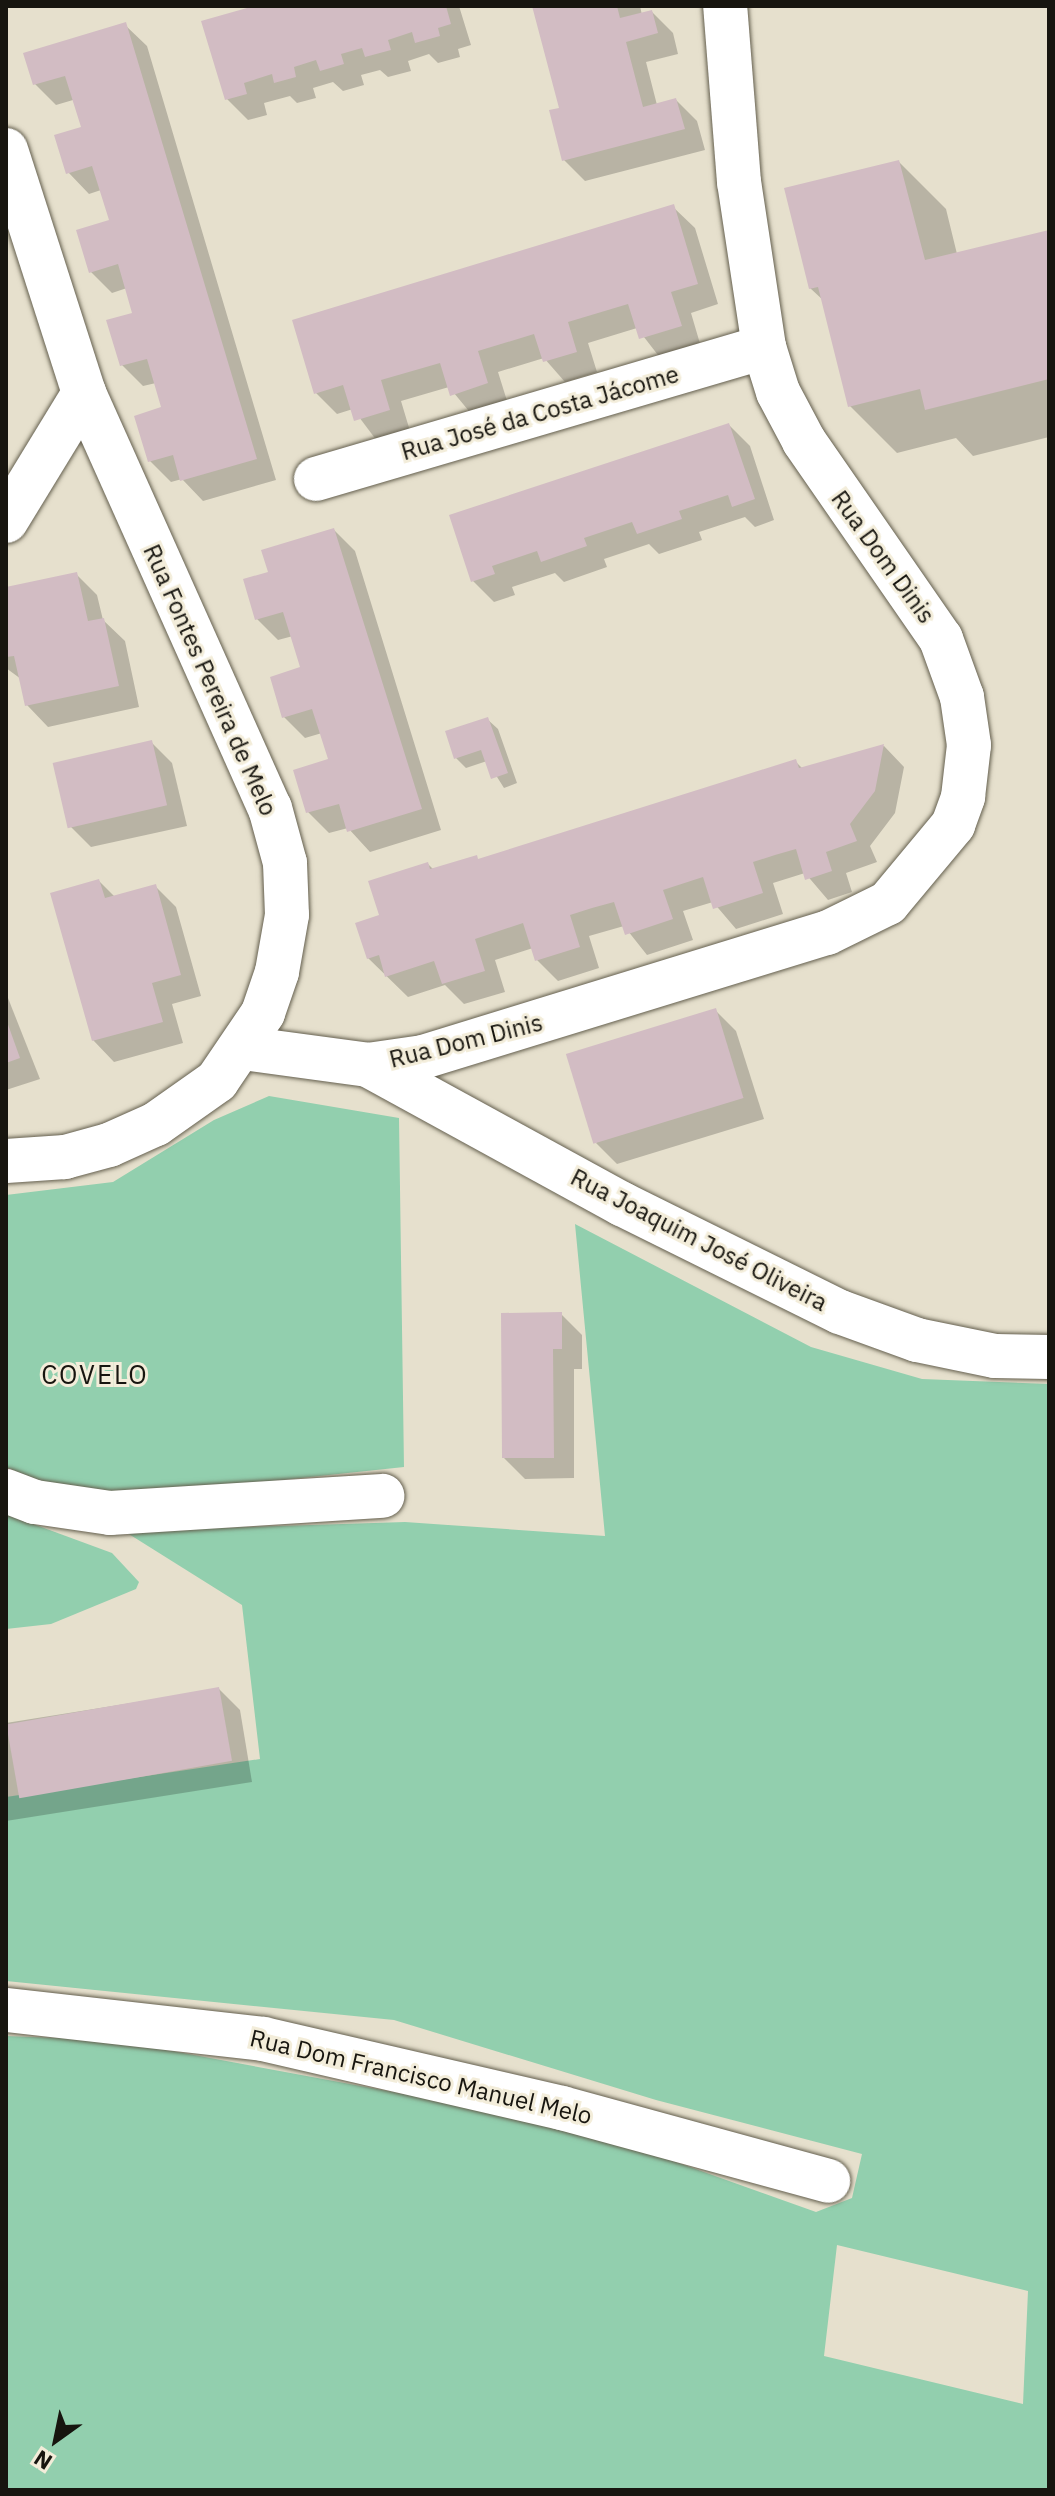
<!DOCTYPE html>
<meta charset="utf-8">
<style>
body{margin:0}
#map{position:relative;width:1055px;height:2496px;overflow:hidden;background:#e6e0cd;font-family:"IBM Plex Sans",sans-serif}
div>[style]{position:absolute}
.green>*{inset:0;background:#92cfae}
.shadow>*{inset:0;background:#0003}
.building>*{inset:0;background:#d2bcc3;transform-origin:0 0}
.roads{filter:drop-shadow(0 0 2px #645f4e) drop-shadow(0 0 2px #645f4e)}
.street>*{height:44px;margin:-22px;padding:0 22px;transform-origin:22px;border-radius:22px;background:#fff}
span{translate:-50% -50%;white-space:nowrap;text-align:center;line-height:1.15;-webkit-text-stroke:6px #f3edda;paint-order:stroke}
.street-label{font-size:24px;color:#17150f}
.neighbourhood-label{font-size:26px;color:#17150f;letter-spacing:2px}
.frame{position:absolute;inset:0;border:8px solid #17150f;pointer-events:none}
.north{position:absolute;left:16px;top:2400px;width:80px;height:80px;-webkit-text-stroke:6px #f3edda;paint-order:stroke;rotate:213deg;font-size:22px;font-weight:700;line-height:32px;text-align:center;color:#17150f}
.north::after{content:'';display:block;margin:auto;width:28px;height:36px;background:#17150f;clip-path:polygon(50% 0,100% 100%,50% 72%,0 100%)}
</style>
<div id="map">
<div class="green">
<div style="clip-path:polygon(269px 1096px,399px 1118px,404px 1467px,134px 1496px,62px 1491px,6px 1467px,6px 1195px,113px 1182px,214px 1120px)"></div>
<div style="clip-path:polygon(evenodd,575px 1224px,811px 1347px,922px 1379px,1049px 1384px,1049px 2490px,6px 2490px,6px 2036px,113px 2040px,474px 2107px,662px 2157px,816px 2212px,852px 2198px,862px 2154px,656px 2100px,394px 2020px,6px 1981px,6px 1797px,260px 1759px,242px 1605px,124px 1531px,405px 1522px,605px 1536px,575px 1224px,837px 2245px,1028px 2291px,1023px 2404px,824px 2356px,837px 2245px)"></div>
<div style="clip-path:polygon(6px 1514px,112px 1553px,139px 1582px,136px 1589px,51px 1624px,6px 1629px)"></div>
</div>
<div class="shadow">
<div style="clip-path:polygon(261px 6px,459px 6px,471px 45px,458px 49px,460px 57px,438px 63px,429px 54px,408px 61px,411px 71px,388px 77px,380px 70px,361px 75px,364px 85px,343px 91px,333px 82px,313px 88px,316px 98px,297px 103px,290px 96px,264px 103px,267px 115px,248px 120px,227px 99px)"></div>
<div style="clip-path:polygon(534px 6px,640px 6px,642px 15px,652px 12px,673px 33px,678px 54px,646px 62px,657px 105px,676px 100px,697px 121px,705px 150px,585px 181px,564px 160px,562px 110px)"></div>
<div style="clip-path:polygon(125px 25px,147px 46px,276px 480px,203px 501px,182px 479px,171px 482px,150px 461px,164px 409px,156px 383px,143px 386px,122px 365px,135px 314px,127px 288px,112px 293px,91px 272px,111px 222px,101px 190px,89px 194px,68px 172px,83px 128px,73px 100px,56px 105px,35px 84px)"></div>
<div style="clip-path:polygon(899px 162px,946px 209px,957px 254px,1049px 232px,1049px 437px,973px 456px,956px 438px,897px 453px,850px 406px,824px 301px,810px 288px)"></div>
<div style="clip-path:polygon(673px 207px,695px 228px,718px 304px,691px 313px,701px 347px,661px 359px,637px 328px,588px 343px,597px 372px,565px 382px,544px 358px,498px 372px,508px 404px,473px 416px,449px 387px,401px 401px,410px 431px,377px 441px,353px 409px,337px 414px,316px 393px)"></div>
<div style="clip-path:polygon(729px 425px,750px 446px,774px 520px,755px 527px,745px 517px,699px 532px,702px 540px,659px 554px,649px 544px,604px 559px,607px 567px,564px 582px,555px 573px,512px 587px,515px 595px,494px 602px,473px 581px,452px 516px)"></div>
<div style="clip-path:polygon(334px 530px,355px 551px,441px 830px,370px 852px,348px 828px,329px 833px,308px 812px,330px 761px,322px 733px,305px 738px,284px 717px,303px 669px,293px 636px,278px 640px,257px 619px,270px 573px)"></div>
<div style="clip-path:polygon(76px 574px,97px 595px,103px 620px,125px 641px,139px 707px,48px 727px,27px 705px,21px 679px,6px 668px,6px 589px)"></div>
<div style="clip-path:polygon(487px 719px,498px 729px,517px 783px,504px 788px,487px 761px,466px 768px,456px 758px)"></div>
<div style="clip-path:polygon(151px 742px,172px 763px,187px 826px,91px 847px,70px 826px)"></div>
<div style="clip-path:polygon(884px 746px,904px 767px,895px 813px,870px 846px,877px 862px,846px 873px,852px 892px,828px 900px,805px 873px,773px 883px,783px 914px,736px 929px,713px 902px,683px 911px,693px 940px,647px 955px,624px 926px,589px 936px,599px 968px,558px 981px,537px 960px,533px 948px,495px 960px,505px 992px,464px 1004px,445px 985px,408px 997px,368px 958px,382px 916px,428px 864px,434px 870px,480px 861px,795px 761px,803px 769px)"></div>
<div style="clip-path:polygon(99px 881px,115px 897px,155px 886px,176px 907px,201px 996px,172px 1004px,183px 1043px,114px 1062px,93px 1040px)"></div>
<div style="clip-path:polygon(6px 993px,40px 1079px,6px 1090px)"></div>
<div style="clip-path:polygon(715px 1010px,736px 1031px,764px 1119px,617px 1164px,596px 1143px)"></div>
<div style="clip-path:polygon(561px 1314px,582px 1335px,582px 1369px,574px 1369px,574px 1478px,525px 1479px,504px 1458px)"></div>
<div style="clip-path:polygon(219px 1689px,240px 1710px,252px 1782px,6px 1821px,6px 1723px)"></div>
</div>
<div class="building">
<div style="clip-path:polygon(254px 6px,446px 6px,451px 24px,438px 28px,440px 36px,415px 43px,412px 32px,388px 40px,391px 50px,365px 57px,362px 48px,341px 54px,344px 64px,320px 71px,316px 60px,294px 67px,296px 77px,274px 83px,272px 74px,244px 83px,247px 94px,225px 100px,201px 21px)"></div>
<div style="clip-path:polygon(532px 6px,617px 6px,620px 18px,652px 10px,658px 33px,626px 42px,643px 107px,676px 98px,685px 129px,562px 161px,549px 110px,559px 108px)"></div>
<div style="clip-path:polygon(126px 22px,257px 459px,180px 481px,173px 455px,148px 462px,134px 416px,161px 407px,147px 359px,120px 366px,106px 320px,132px 313px,118px 264px,89px 273px,76px 230px,109px 220px,92px 166px,66px 174px,54px 135px,81px 127px,65px 76px,33px 85px,23px 53px)"></div>
<div style="clip-path:polygon(899px 160px,925px 260px,1049px 230px,1049px 379px,925px 410px,920px 389px,848px 407px,818px 287px,809px 289px,784px 188px)"></div>
<div style="clip-path:polygon(674px 204px,698px 284px,671px 292px,682px 326px,639px 339px,628px 304px,568px 322px,577px 352px,543px 362px,534px 334px,478px 351px,488px 383px,450px 396px,440px 363px,381px 380px,390px 410px,354px 421px,343px 385px,314px 394px,292px 320px)"></div>
<div style="clip-path:polygon(729px 423px,755px 499px,732px 507px,728px 495px,679px 511px,682px 519px,637px 534px,632px 522px,584px 538px,587px 546px,541px 562px,537px 551px,492px 566px,495px 574px,471px 582px,449px 515px)"></div>
<div style="clip-path:polygon(334px 528px,422px 809px,347px 832px,339px 804px,306px 813px,293px 770px,328px 759px,312px 709px,282px 718px,270px 677px,300px 667px,283px 612px,255px 620px,243px 579px,268px 572px,261px 550px)"></div>
<div style="clip-path:polygon(77px 572px,88px 621px,104px 618px,119px 686px,25px 706px,14px 656px,6px 657px,6px 587px)"></div>
<div style="clip-path:polygon(488px 717px,508px 773px,491px 779px,481px 750px,454px 759px,445px 731px)"></div>
<div style="left:152px;top:740px;width:67px;height:102px;rotate:77deg"></div>
<div style="clip-path:polygon(884px 744px,875px 791px,850px 824px,857px 841px,826px 852px,832px 871px,805px 880px,796px 849px,775px 855px,753px 862px,763px 893px,713px 909px,703px 877px,663px 890px,673px 919px,625px 935px,614px 902px,592px 908px,570px 915px,580px 947px,535px 961px,523px 923px,475px 939px,485px 971px,442px 984px,434px 961px,385px 977px,379px 955px,367px 959px,355px 923px,379px 915px,368px 881px,428px 862px,430px 869px,477px 855px,478px 859px,796px 759px,799px 768px)"></div>
<div style="clip-path:polygon(99px 879px,105px 898px,156px 884px,181px 975px,152px 983px,163px 1022px,92px 1041px,50px 893px)"></div>
<div style="left:716px;top:1008px;width:94px;height:157px;rotate:73deg"></div>
<div style="clip-path:polygon(6px 1019px,20px 1058px,6px 1063px)"></div>
<div style="clip-path:polygon(562px 1312px,562px 1349px,553px 1349px,554px 1458px,502px 1458px,501px 1313px)"></div>
<div style="left:219px;top:1687px;width:75px;height:216px;rotate:80deg"></div>
</div>
<div class="roads">
<div class="street">
<div style="left:6px;top:150px;width:255px;rotate:72.2deg"></div>
<div style="left:84px;top:393px;width:455px;rotate:65.9deg"></div>
<div style="left:270px;top:808px;width:57px;rotate:74.7deg"></div>
<div style="left:285px;top:863px;width:52px;rotate:87.8deg"></div>
<div style="left:287px;top:915px;width:58px;rotate:100deg"></div>
<div style="left:277px;top:972px;width:43px;rotate:108.9deg"></div>
<div style="left:263px;top:1013px;width:82px;rotate:124.1deg"></div>
<div style="left:217px;top:1081px;width:75px;rotate:144.8deg"></div>
<div style="left:156px;top:1124px;width:51px;rotate:155.9deg"></div>
<div style="left:109px;top:1145px;width:46px;rotate:164.7deg"></div>
<div style="left:65px;top:1157px;width:59px;rotate:176.1deg"></div>
<div style="left:316px;top:479px;width:467px;rotate:-16.4deg"></div>
<div style="left:6px;top:521px;width:150px;rotate:-58.6deg"></div>
<div style="left:243px;top:1048px;width:126px;rotate:7.7deg"></div>
<div style="left:368px;top:1065px;width:56px;rotate:-8.3deg"></div>
<div style="left:423px;top:1057px;width:423px;rotate:-17.1deg"></div>
<div style="left:827px;top:933px;width:68px;rotate:-26.2deg"></div>
<div style="left:888px;top:903px;width:102px;rotate:-50.2deg"></div>
<div style="left:953px;top:825px;width:30px;rotate:-70deg"></div>
<div style="left:963px;top:797px;width:52px;rotate:-83.4deg"></div>
<div style="left:969px;top:745px;width:49px;rotate:-98.3deg"></div>
<div style="left:962px;top:697px;width:62px;rotate:-109.9deg"></div>
<div style="left:941px;top:639px;width:241px;rotate:-124.7deg"></div>
<div style="left:804px;top:441px;width:55px;rotate:-118deg"></div>
<div style="left:778px;top:392px;width:47px;rotate:-107.3deg"></div>
<div style="left:764px;top:347px;width:167px;rotate:-98.6deg"></div>
<div style="left:739px;top:182px;width:177px;rotate:-94.5deg"></div>
<div style="left:368px;top:1065px;width:290px;rotate:28.7deg"></div>
<div style="left:622px;top:1204px;width:243px;rotate:26.4deg"></div>
<div style="left:840px;top:1312px;width:82px;rotate:20deg"></div>
<div style="left:917px;top:1340px;width:80px;rotate:11.6deg"></div>
<div style="left:995px;top:1356px;width:54px;rotate:1.1deg"></div>
<div style="left:6px;top:1491px;width:31px;rotate:21deg"></div>
<div style="left:35px;top:1502px;width:76px;rotate:8.3deg"></div>
<div style="left:110px;top:1513px;width:273px;rotate:-3.6deg"></div>
<div style="left:6px;top:2010px;width:259px;rotate:6.4deg"></div>
<div style="left:263px;top:2039px;width:307px;rotate:13deg"></div>
<div style="left:562px;top:2108px;width:276px;rotate:15.3deg"></div>
</div>
</div>
<div class="street-label">
<span style="left:540px;top:413px;rotate:-16deg">Rua José da Costa Jácome</span>
<span style="left:883px;top:557px;rotate:54deg">Rua Dom Dinis</span>
<span style="left:210px;top:680px;rotate:66deg">Rua Fontes Pereira de Melo</span>
<span style="left:466px;top:1041px;rotate:-14deg">Rua Dom Dinis</span>
<span style="left:699px;top:1240px;rotate:27deg">Rua Joaquim José Oliveira</span>
<span style="left:421px;top:2077px;rotate:13deg">Rua Dom Francisco Manuel Melo</span>
</div>
<div class="neighbourhood-label">
<span style="left:95px;top:1375px">COVELO</span>
</div>
<div class="frame"></div>
<div class="north">N</div>
</div>
